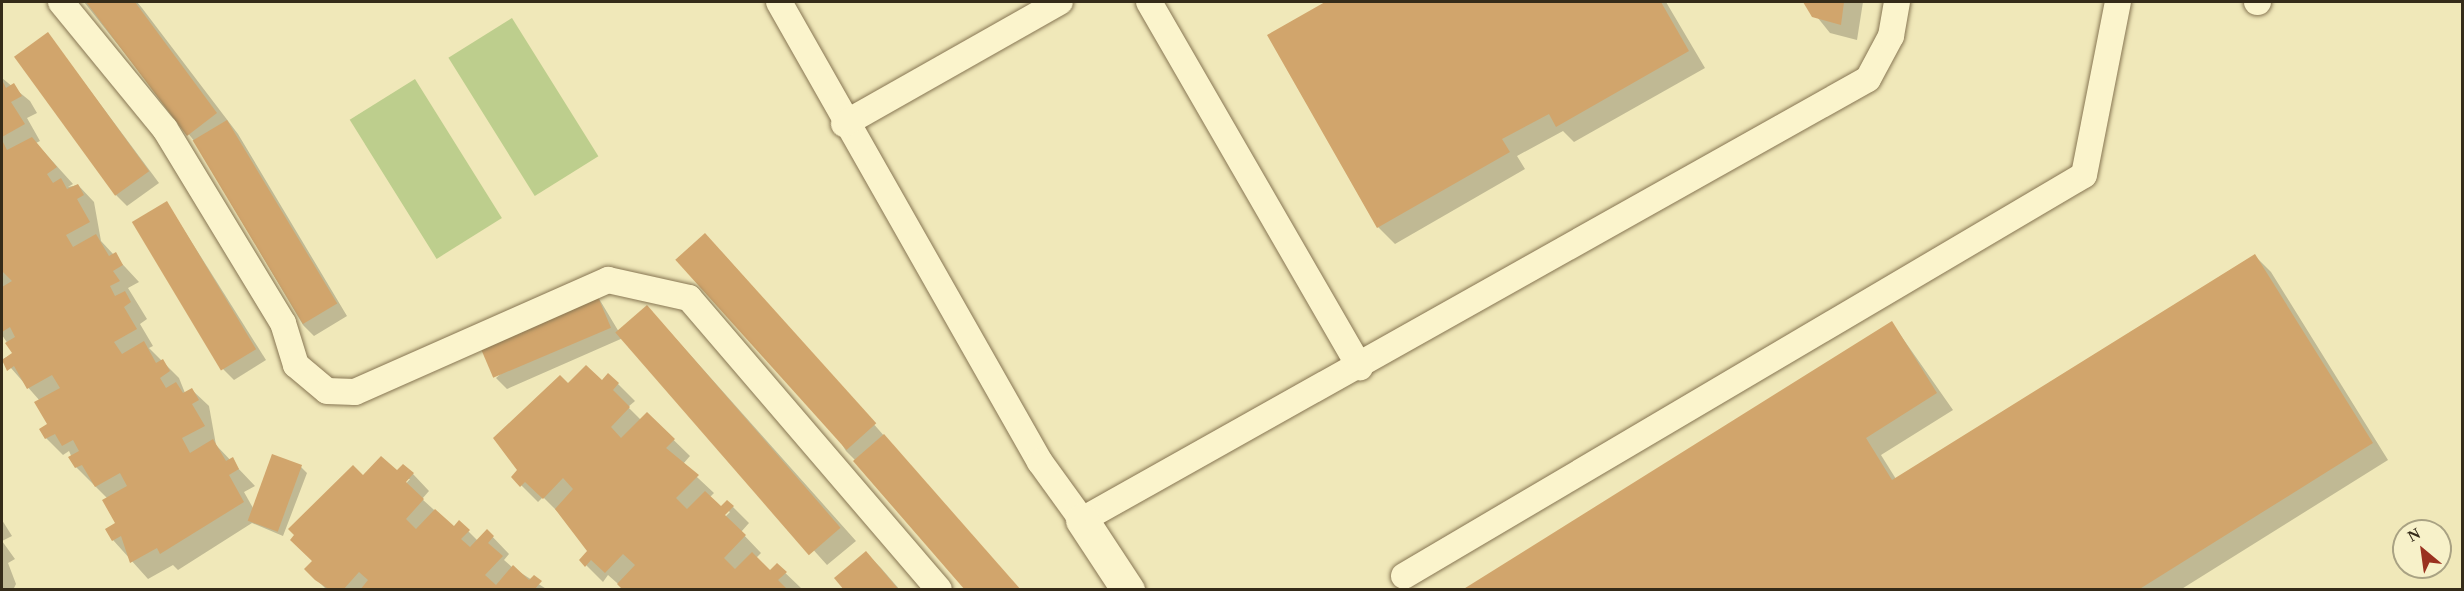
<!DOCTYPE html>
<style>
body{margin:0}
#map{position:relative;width:2464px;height:591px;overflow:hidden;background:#f0e8b9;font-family:"Times New Roman",serif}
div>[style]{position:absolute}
.green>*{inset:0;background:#bdce8d;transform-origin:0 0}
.shadow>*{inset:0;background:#0003}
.building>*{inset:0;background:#d1a56c;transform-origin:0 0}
.roads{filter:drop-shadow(0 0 2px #877653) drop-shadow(0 0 2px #877653)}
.service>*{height:26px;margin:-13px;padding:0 13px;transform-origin:13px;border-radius:13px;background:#fbf4cc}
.minor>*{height:33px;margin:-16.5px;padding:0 16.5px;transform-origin:16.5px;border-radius:16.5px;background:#fbf4cc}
span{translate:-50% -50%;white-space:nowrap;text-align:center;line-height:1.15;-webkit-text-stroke:4.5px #f7f1c9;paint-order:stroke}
.frame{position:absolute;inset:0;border:3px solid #352b19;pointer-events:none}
.north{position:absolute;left:2392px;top:519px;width:60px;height:60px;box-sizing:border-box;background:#f7f1c9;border:2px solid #a9a283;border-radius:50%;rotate:331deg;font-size:16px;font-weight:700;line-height:24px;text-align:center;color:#352b19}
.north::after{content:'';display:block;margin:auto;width:21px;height:27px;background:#9a311f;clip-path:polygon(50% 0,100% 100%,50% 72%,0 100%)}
</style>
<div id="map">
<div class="green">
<div style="left:512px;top:18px;width:163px;height:75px;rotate:58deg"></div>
<div style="left:415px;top:79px;width:164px;height:77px;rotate:58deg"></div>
</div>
<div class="shadow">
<div style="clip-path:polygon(84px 2px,137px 2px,142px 8px,238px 134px,347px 316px,314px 336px,303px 325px,195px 142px)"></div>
<div style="clip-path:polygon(1329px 2px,1666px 2px,1705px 68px,1574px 142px,1563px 131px,1517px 156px,1525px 169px,1395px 244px,1378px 227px,1269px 35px)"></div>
<div style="clip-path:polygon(1805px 2px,1863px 2px,1857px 40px,1830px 33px)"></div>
<div style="clip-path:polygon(48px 34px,159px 183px,127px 206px,116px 195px)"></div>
<div style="clip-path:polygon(2px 78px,30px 101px,37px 113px,27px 118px,40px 141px,36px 143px,73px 184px,68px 187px,78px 185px,94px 202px,101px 241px,139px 282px,128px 288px,147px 319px,140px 324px,153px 346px,149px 348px,179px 378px,185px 393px,192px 390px,209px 406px,216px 445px,255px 486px,244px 492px,253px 508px,301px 467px,307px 473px,283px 536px,252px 523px,178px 570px,173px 565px,148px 579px,113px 540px,117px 523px,108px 499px,76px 467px,69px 451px,63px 455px,46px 438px,49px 424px,40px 401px,3px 359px,14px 353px,2px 335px)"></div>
<div style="clip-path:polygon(167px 203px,266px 360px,234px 380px,223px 369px)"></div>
<div style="clip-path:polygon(720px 250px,886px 438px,856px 461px,846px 451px)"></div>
<div style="clip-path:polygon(2255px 256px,2271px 272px,2388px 460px,2180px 590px,1466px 590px,1892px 323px,1953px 410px,1881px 455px,1896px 479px)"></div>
<div style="clip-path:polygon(595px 292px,619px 332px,661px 322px,856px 541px,827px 565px,623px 338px,507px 389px,496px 378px)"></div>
<div style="clip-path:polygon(evenodd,609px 375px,635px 401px,628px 407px,641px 420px,647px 414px,690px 456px,683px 464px,714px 493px,710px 497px,721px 508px,733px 507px,749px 523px,741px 532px,761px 553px,756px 558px,770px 572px,777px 565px,802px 589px,625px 590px,608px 575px,603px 582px,581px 560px,589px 551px,560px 514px,543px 497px,538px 502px,513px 477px,569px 385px,602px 382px,609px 375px,727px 510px,730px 512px,721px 521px,727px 510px)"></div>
<div style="clip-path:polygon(evenodd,397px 472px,413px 474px,429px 491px,422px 499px,454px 528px,459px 522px,478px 541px,487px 531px,509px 554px,504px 560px,513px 568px,548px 590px,327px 590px,306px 569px,397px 472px,406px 479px,410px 479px,402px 488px,406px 479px)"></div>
<div style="clip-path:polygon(2px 520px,12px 536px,2px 541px,15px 559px,8px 563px,16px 584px,13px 590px,2px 590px)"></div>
<div style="clip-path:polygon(866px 553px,881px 568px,900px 590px,846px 590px)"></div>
</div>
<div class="building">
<div style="clip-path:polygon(86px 2px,135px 2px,217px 113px,187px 136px)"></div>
<div style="clip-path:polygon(1325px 2px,1661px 2px,1689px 51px,1556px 127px,1549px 114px,1502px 139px,1510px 152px,1377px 228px,1267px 35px)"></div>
<div style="clip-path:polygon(1803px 2px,1844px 2px,1841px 25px,1812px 17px)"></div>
<div style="left:48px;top:32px;width:172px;height:42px;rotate:54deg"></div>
<div style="clip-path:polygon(2px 80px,6px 88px,14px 83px,22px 96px,11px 102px,25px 124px,2px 137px)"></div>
<div style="left:227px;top:120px;width:214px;height:40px;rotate:59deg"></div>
<div style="clip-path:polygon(32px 137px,57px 167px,47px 174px,53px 183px,61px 178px,67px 189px,78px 184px,84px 195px,77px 199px,90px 222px,66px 235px,73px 247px,96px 234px,109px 256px,116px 252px,123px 265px,113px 271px,120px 281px,110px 286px,115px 296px,125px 291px,131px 302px,124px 307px,137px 329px,114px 342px,122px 354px,144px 341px,156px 363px,163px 359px,170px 371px,160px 378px,166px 388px,176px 382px,183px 393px,192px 388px,199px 400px,192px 404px,205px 426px,182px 438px,190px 453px,213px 439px,226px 461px,233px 457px,239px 469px,229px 475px,244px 502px,160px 554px,157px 548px,130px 563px,121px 536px,112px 541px,105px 529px,115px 523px,102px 500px,127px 486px,120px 473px,95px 487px,82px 465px,75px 468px,68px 457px,79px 451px,73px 440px,62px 446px,55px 434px,45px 439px,39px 429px,47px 424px,34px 402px,60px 388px,52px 375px,27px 389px,14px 366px,7px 371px,2px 360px,12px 353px,5px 343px,15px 337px,10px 327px,2px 332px,2px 287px,12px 281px,2px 271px,2px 140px,7px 150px)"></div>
<div style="left:167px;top:201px;width:173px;height:41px;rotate:59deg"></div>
<div style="left:705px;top:233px;width:256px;height:40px;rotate:48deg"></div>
<div style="clip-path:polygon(2255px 254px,2373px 443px,2138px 590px,1462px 590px,1892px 321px,1937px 393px,1866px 438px,1892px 480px)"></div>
<div style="left:595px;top:290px;width:41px;height:128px;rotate:67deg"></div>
<div style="left:647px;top:305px;width:295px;height:42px;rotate:49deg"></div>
<div style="clip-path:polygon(586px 365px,602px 380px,608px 373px,619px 383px,613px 390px,630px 407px,611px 427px,621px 438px,647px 412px,675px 439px,666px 448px,699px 475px,676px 498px,687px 509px,705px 491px,721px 506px,727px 500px,734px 506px,725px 515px,746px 535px,724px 558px,735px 569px,752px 552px,770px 570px,777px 563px,787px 572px,778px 580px,788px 590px,623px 590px,617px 584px,635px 565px,623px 554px,605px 573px,591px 560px,585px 567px,579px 560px,587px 551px,555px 509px,573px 489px,563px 478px,543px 499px,525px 482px,520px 487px,511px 477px,517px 470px,493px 438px,560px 375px,568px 383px)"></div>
<div style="clip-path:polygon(884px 434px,1021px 590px,965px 590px,853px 461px)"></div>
<div style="left:272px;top:454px;width:32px;height:71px;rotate:20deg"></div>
<div style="clip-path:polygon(381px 456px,397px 470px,403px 464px,414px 473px,406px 482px,424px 499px,406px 519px,416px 529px,435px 509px,454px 526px,459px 520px,470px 530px,461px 539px,470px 547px,487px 529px,494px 536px,488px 543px,503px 556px,485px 575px,496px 585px,513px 565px,529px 580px,534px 575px,542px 581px,534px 590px,360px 590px,368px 580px,359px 572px,343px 590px,330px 590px,315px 580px,304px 569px,312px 561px,290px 540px,294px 535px,288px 529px,353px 465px,363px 475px)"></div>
<div style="clip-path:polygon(866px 551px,899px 590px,844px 590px,834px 578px)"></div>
</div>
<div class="roads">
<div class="service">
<div style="left:61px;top:2px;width:164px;rotate:50.7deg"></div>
<div style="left:165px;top:129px;width:227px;rotate:58.7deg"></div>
<div style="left:283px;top:323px;width:44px;rotate:72.8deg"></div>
<div style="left:296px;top:365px;width:40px;rotate:40deg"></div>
<div style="left:327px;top:391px;width:28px;rotate:2deg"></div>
<div style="left:355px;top:392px;width:277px;rotate:-23.9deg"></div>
<div style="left:608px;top:280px;width:83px;rotate:12.5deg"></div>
<div style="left:689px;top:298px;width:384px;rotate:49.4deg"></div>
<div style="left:779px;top:2px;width:529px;rotate:60.43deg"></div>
<div style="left:1040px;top:462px;width:72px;rotate:54.1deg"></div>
<div style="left:1082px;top:520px;width:901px;rotate:-29.3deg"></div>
<div style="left:1868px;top:79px;width:49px;rotate:-61.9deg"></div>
<div style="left:1891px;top:36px;width:35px;rotate:-80deg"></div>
<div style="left:1149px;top:2px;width:422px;rotate:60deg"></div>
<div style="left:2257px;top:2px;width:1px"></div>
<div style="left:844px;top:124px;width:248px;rotate:-29.5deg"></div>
<div style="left:1404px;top:576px;width:789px;rotate:-30.53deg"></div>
<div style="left:2084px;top:175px;width:176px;rotate:-78.9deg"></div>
</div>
<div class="minor">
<div style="left:1082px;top:520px;width:84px;rotate:56.7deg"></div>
</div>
</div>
<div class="frame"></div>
<div class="north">N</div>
</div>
